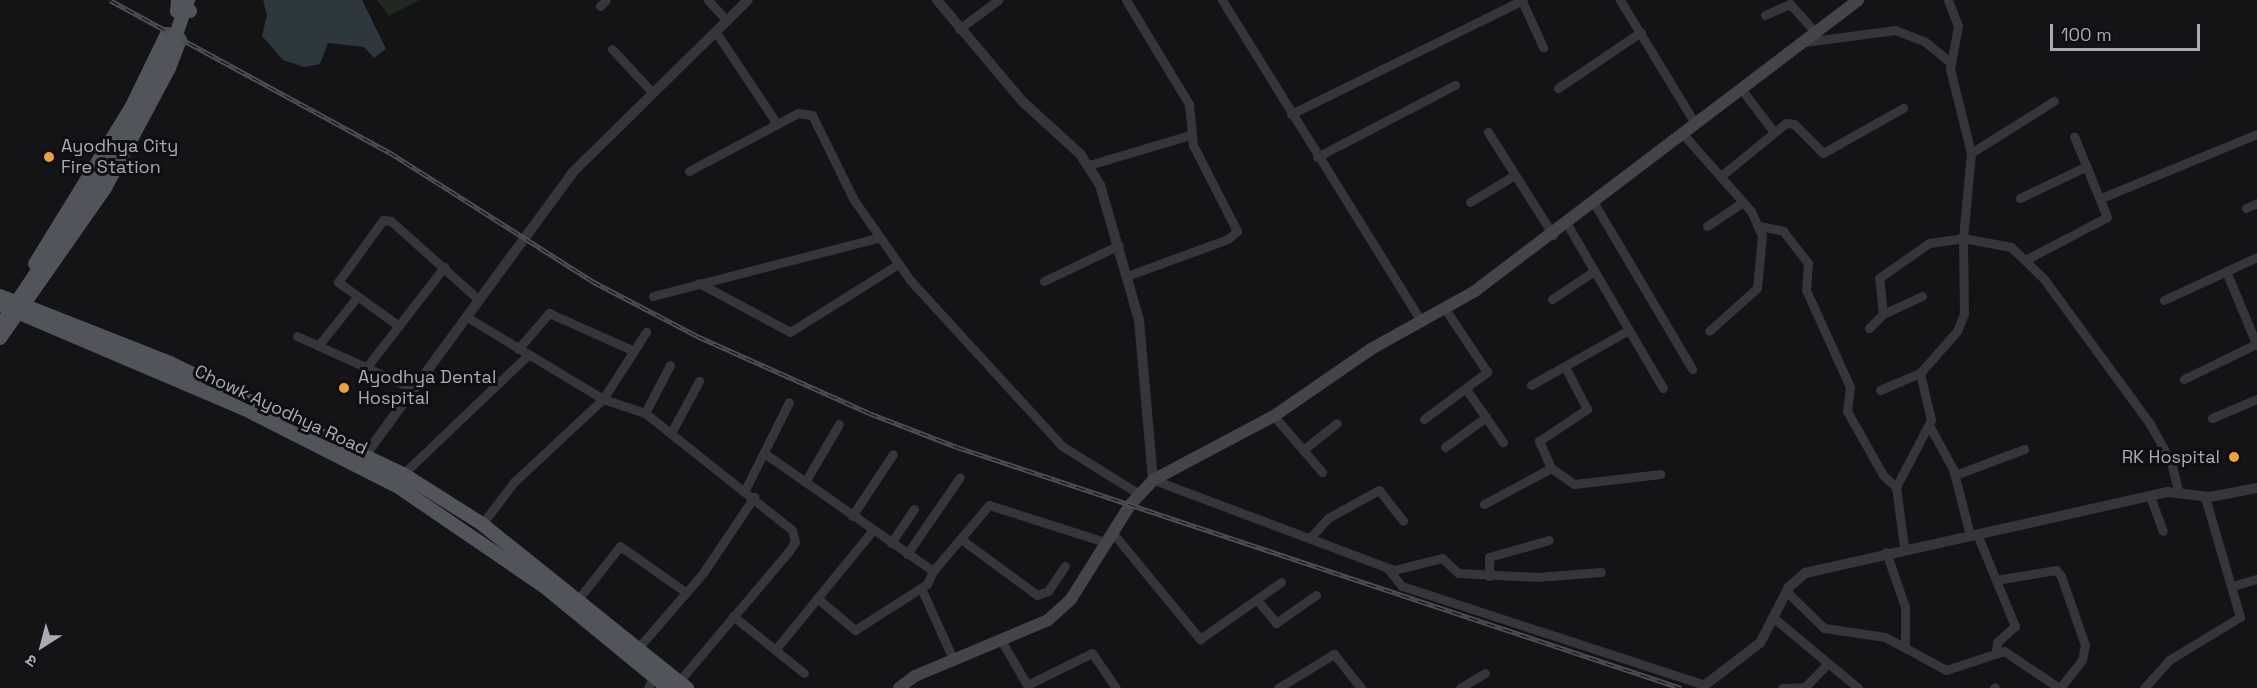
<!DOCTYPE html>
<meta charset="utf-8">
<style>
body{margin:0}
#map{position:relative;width:2257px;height:688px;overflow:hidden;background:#141416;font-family:"Space Grotesk","Noto Sans Devanagari",sans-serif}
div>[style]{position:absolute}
.green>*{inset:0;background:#202821}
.water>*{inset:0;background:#2d383e}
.minor>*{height:9px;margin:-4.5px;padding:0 4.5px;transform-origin:4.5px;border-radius:4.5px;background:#35363b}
.tertiary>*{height:10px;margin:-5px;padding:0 5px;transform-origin:5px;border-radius:5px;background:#35363b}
.secondary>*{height:12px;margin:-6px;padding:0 6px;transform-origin:6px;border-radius:6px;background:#43454b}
.primary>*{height:14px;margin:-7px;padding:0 7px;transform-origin:7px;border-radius:7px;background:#51545a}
.rail>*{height:5px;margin-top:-2.5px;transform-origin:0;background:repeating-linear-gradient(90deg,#0f0f11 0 9px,#4c4e54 0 18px);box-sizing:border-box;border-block:2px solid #4c4e54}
.primary-bridge>*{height:14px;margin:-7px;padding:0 7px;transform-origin:7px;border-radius:7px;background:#51545a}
.dots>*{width:16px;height:16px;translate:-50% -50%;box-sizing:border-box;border:3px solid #0f0f11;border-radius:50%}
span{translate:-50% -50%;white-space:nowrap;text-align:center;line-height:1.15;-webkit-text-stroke:6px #0f0f11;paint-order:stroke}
.poi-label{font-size:18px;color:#a6acb6}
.left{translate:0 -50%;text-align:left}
.right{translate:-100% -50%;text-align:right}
.street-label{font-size:18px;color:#a6acb6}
.north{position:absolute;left:12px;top:616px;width:60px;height:60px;-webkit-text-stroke:4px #0f0f11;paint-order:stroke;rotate:216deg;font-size:16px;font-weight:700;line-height:24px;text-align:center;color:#a6acb6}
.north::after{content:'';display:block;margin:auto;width:21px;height:27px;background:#a6acb6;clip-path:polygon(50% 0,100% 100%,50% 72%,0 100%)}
.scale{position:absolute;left:2050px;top:24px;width:150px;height:27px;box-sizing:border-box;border:3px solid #a6acb6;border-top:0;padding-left:8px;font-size:18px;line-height:21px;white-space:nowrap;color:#a6acb6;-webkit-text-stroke:4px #0f0f11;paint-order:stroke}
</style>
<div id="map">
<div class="green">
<div style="clip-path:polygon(377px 0,420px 0,389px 16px)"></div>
</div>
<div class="water">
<div style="clip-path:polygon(263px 0,362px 0,386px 49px,374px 58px,364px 47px,328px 43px,320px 64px,304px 67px,283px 60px,262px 36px,267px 15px)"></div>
</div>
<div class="minor">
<div style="left:708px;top:0;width:28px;rotate:48deg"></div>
<div style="left:1126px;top:0;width:122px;rotate:58.8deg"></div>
<div style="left:1189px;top:104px;width:41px;rotate:84.4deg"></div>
<div style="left:1193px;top:145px;width:97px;rotate:62.9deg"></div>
<div style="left:1237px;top:231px;width:12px;rotate:138deg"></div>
<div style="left:1228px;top:239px;width:108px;rotate:159.9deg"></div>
<div style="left:1222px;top:0;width:379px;rotate:58.2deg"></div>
<div style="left:1620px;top:0;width:146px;rotate:58.7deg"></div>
<div style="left:1522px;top:1px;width:51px;rotate:65.5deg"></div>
<div style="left:600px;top:6px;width:8px;rotate:-45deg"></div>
<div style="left:1765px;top:15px;width:27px;rotate:-24deg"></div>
<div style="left:1790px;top:4px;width:39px;rotate:48deg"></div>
<div style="left:959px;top:29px;width:49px;rotate:-36.6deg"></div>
<div style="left:715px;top:31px;width:112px;rotate:56.3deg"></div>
<div style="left:1805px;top:42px;width:91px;rotate:-7.6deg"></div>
<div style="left:1895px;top:30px;width:31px;rotate:21deg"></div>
<div style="left:1924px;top:41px;width:35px;rotate:39deg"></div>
<div style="left:612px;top:49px;width:59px;rotate:47.1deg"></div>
<div style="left:1558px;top:88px;width:100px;rotate:-34deg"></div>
<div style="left:1742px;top:90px;width:53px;rotate:52.7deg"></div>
<div style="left:1291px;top:114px;width:258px;rotate:-26.2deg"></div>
<div style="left:1488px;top:132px;width:122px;rotate:57.7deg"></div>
<div style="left:1683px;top:134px;width:103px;rotate:48.6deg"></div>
<div style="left:1751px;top:211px;width:27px;rotate:66deg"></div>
<div style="left:1762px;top:236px;width:52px;rotate:95.5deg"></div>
<div style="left:1757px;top:288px;width:64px;rotate:138.1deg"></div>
<div style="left:1971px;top:153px;width:98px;rotate:-32.1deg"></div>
<div style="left:1317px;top:157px;width:156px;rotate:-27.6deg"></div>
<div style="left:1089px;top:165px;width:105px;rotate:-16.5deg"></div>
<div style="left:689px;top:171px;width:123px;rotate:-28deg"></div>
<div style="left:798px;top:113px;width:14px;rotate:8deg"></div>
<div style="left:812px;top:115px;width:95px;rotate:63.7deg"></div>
<div style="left:854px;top:200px;width:98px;rotate:55deg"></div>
<div style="left:910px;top:280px;width:225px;rotate:47.5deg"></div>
<div style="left:1062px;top:446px;width:91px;rotate:31.9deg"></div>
<div style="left:1721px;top:176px;width:84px;rotate:-39.2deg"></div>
<div style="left:1786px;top:123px;width:8px;rotate:7deg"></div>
<div style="left:1794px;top:124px;width:41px;rotate:45deg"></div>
<div style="left:1823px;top:153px;width:92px;rotate:-29.4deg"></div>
<div style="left:2020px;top:198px;width:74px;rotate:-25.5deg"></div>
<div style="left:2101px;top:198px;width:169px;rotate:-22.3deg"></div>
<div style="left:1470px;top:202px;width:52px;rotate:-31deg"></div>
<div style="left:1594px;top:203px;width:193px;rotate:59.4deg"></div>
<div style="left:2246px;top:208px;width:12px;rotate:-24deg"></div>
<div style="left:1567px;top:224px;width:190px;rotate:59.7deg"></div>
<div style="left:1707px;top:226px;width:43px;rotate:-33.7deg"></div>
<div style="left:1760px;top:226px;width:24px;rotate:12deg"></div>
<div style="left:1783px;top:231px;width:41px;rotate:52deg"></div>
<div style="left:1808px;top:263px;width:27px;rotate:94deg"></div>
<div style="left:1806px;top:290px;width:107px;rotate:65.6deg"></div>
<div style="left:1850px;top:387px;width:24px;rotate:97deg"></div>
<div style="left:1847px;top:411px;width:73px;rotate:60.6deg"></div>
<div style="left:1883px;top:475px;width:18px;rotate:43deg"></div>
<div style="left:2027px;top:259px;width:90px;rotate:-27.7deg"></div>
<div style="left:2107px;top:217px;width:87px;rotate:-112.2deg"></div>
<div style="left:2226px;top:271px;width:81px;rotate:67.5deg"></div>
<div style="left:1044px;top:281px;width:83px;rotate:-25.6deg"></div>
<div style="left:699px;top:283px;width:103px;rotate:28.3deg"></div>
<div style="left:790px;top:332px;width:126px;rotate:-32.1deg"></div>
<div style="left:653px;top:296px;width:232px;rotate:-14.5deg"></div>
<div style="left:1552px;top:299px;width:50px;rotate:-33.7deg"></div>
<div style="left:2164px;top:300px;width:102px;rotate:-24.8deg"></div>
<div style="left:1883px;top:314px;width:43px;rotate:-24.8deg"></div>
<div style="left:467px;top:317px;width:159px;rotate:31.1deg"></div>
<div style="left:603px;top:399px;width:44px;rotate:18.4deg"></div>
<div style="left:645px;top:413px;width:188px;rotate:38.5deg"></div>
<div style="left:792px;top:530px;width:12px;rotate:76deg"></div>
<div style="left:795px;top:542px;width:11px;rotate:124deg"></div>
<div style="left:789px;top:551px;width:170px;rotate:130.2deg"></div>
<div style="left:399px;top:326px;width:75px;rotate:-144.2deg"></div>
<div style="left:338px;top:282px;width:77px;rotate:-54deg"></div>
<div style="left:383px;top:220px;width:8px;rotate:7deg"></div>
<div style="left:391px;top:221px;width:118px;rotate:41.9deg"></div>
<div style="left:1869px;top:328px;width:20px;rotate:-45deg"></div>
<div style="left:1883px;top:314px;width:36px;rotate:-96deg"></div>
<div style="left:1879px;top:278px;width:61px;rotate:-35deg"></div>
<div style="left:1929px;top:243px;width:34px;rotate:-8deg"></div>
<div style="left:1963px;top:238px;width:49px;rotate:10.6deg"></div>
<div style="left:2011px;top:247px;width:46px;rotate:44.1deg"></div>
<div style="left:2044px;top:279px;width:180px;rotate:53.8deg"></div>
<div style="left:2150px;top:424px;width:43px;rotate:61.1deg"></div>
<div style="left:2171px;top:462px;width:30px;rotate:76deg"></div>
<div style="left:297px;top:336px;width:128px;rotate:24.4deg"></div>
<div style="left:318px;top:346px;width:63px;rotate:-51.5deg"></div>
<div style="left:518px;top:349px;width:48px;rotate:-49.3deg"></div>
<div style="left:549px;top:313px;width:93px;rotate:24.1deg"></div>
<div style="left:366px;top:368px;width:128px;rotate:-52.3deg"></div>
<div style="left:2184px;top:379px;width:80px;rotate:-25.9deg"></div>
<div style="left:1531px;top:385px;width:112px;rotate:-29.3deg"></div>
<div style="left:1466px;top:389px;width:65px;rotate:55.1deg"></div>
<div style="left:1880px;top:390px;width:43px;rotate:-23deg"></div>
<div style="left:645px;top:413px;width:54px;rotate:-62.5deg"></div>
<div style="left:1274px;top:416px;width:74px;rotate:49.4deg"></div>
<div style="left:2212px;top:418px;width:49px;rotate:-22.9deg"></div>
<div style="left:1424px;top:419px;width:79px;rotate:-36.7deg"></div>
<div style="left:1487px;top:372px;width:76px;rotate:-123.7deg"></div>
<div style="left:1930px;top:427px;width:48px;rotate:61.3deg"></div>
<div style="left:1953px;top:469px;width:68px;rotate:75.6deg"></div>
<div style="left:672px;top:431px;width:57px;rotate:-61.6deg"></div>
<div style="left:1445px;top:447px;width:51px;rotate:-36.2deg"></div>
<div style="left:1303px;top:450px;width:43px;rotate:-38.5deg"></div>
<div style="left:764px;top:453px;width:206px;rotate:34.9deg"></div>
<div style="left:933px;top:571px;width:87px;rotate:-49.7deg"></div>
<div style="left:989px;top:505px;width:122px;rotate:17.7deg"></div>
<div style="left:1551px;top:468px;width:30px;rotate:-114deg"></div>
<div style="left:1539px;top:441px;width:58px;rotate:-33.7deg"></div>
<div style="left:1587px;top:409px;width:47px;rotate:-117.6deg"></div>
<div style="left:403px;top:474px;width:173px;rotate:-43.6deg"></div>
<div style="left:1955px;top:475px;width:74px;rotate:-20.6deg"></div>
<div style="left:1154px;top:480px;width:256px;rotate:20.6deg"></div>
<div style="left:1394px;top:570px;width:49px;rotate:-14deg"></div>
<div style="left:1442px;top:558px;width:22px;rotate:43deg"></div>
<div style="left:1458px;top:573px;width:79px;rotate:2.9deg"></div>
<div style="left:1537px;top:577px;width:64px;rotate:-4.5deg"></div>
<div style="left:805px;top:482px;width:67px;rotate:-59.6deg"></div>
<div style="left:745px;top:490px;width:98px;rotate:-63.4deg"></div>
<div style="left:2150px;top:496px;width:37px;rotate:70deg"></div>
<div style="left:1484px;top:504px;width:76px;rotate:-28.2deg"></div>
<div style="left:1551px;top:468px;width:28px;rotate:35deg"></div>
<div style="left:1574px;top:484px;width:87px;rotate:-6.6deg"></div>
<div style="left:852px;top:516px;width:74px;rotate:-56.5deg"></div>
<div style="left:482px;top:524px;width:53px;rotate:-52.7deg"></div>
<div style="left:514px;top:482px;width:122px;rotate:-43deg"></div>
<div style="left:603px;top:399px;width:80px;rotate:-57.3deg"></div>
<div style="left:1112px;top:532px;width:139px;rotate:50.6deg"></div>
<div style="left:1200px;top:639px;width:99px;rotate:-35.1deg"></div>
<div style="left:1977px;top:534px;width:100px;rotate:67.6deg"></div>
<div style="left:2015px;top:626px;width:24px;rotate:138deg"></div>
<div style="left:1997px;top:642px;width:9px;rotate:96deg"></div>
<div style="left:1310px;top:538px;width:27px;rotate:-48deg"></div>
<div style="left:1328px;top:518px;width:58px;rotate:-28.8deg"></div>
<div style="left:1379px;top:490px;width:39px;rotate:52deg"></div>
<div style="left:961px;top:539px;width:94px;rotate:36.4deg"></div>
<div style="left:1037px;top:595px;width:12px;rotate:-20deg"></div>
<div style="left:1048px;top:591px;width:30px;rotate:-56deg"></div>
<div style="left:891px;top:543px;width:41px;rotate:-55.9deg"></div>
<div style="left:1904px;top:547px;width:61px;rotate:-97.6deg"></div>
<div style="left:1896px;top:487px;width:76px;rotate:-62.4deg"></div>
<div style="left:1931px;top:420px;width:48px;rotate:-103.2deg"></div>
<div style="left:1920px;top:373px;width:56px;rotate:-48.6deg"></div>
<div style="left:1957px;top:331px;width:18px;rotate:-68deg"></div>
<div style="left:1964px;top:314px;width:76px;rotate:-90.8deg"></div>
<div style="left:1963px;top:238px;width:85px;rotate:-84.6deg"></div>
<div style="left:1971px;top:153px;width:87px;rotate:-104deg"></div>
<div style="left:1950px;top:69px;width:44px;rotate:-79.5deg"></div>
<div style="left:1958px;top:26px;width:28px;rotate:-111deg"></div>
<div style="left:1886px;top:552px;width:58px;rotate:70.9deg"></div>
<div style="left:1905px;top:607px;width:40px;rotate:90deg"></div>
<div style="left:907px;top:554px;width:93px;rotate:-55.5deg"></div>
<div style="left:1388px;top:569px;width:22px;rotate:51deg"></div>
<div style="left:1402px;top:586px;width:319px;rotate:18.1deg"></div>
<div style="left:1489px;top:576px;width:19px;rotate:-90deg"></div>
<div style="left:1489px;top:557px;width:62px;rotate:-15.8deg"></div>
<div style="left:1996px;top:580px;width:61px;rotate:-9.5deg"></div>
<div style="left:2056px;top:570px;width:8px;rotate:50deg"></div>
<div style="left:2061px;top:576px;width:73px;rotate:70.8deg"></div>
<div style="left:2085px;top:645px;width:15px;rotate:101deg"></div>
<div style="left:2082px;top:660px;width:36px;rotate:128deg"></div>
<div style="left:2232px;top:586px;width:26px;rotate:-16deg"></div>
<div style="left:921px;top:588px;width:78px;rotate:65.7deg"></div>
<div style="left:1787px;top:592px;width:52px;rotate:44.2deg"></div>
<div style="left:1824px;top:628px;width:62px;rotate:8.4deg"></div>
<div style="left:1885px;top:637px;width:69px;rotate:28.4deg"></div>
<div style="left:1946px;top:670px;width:61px;rotate:-18.1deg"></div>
<div style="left:2004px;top:651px;width:66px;rotate:33.9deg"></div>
<div style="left:579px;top:598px;width:66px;rotate:-51.7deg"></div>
<div style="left:620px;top:546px;width:78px;rotate:35.1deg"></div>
<div style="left:817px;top:598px;width:50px;rotate:40.1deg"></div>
<div style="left:855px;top:630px;width:85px;rotate:-32.6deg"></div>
<div style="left:927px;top:584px;width:14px;rotate:-65deg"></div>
<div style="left:1257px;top:600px;width:30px;rotate:50deg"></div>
<div style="left:1276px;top:623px;width:49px;rotate:-35deg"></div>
<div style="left:733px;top:616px;width:91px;rotate:38.8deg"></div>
<div style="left:1775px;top:619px;width:108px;rotate:39.7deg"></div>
<div style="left:1002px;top:642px;width:53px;rotate:59.6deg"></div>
<div style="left:639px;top:647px;width:98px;rotate:-49.1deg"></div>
<div style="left:703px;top:573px;width:92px;rotate:-56.1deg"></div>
<div style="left:775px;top:650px;width:155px;rotate:-50.8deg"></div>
<div style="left:1027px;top:685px;width:72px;rotate:-26.2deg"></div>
<div style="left:1092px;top:653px;width:42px;rotate:55.6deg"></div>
<div style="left:648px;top:688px;width:18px;rotate:-63deg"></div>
<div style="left:1278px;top:688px;width:66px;rotate:-31.3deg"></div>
<div style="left:1334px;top:654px;width:43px;rotate:51.5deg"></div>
<div style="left:1460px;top:688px;width:29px;rotate:-31deg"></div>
<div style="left:1782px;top:688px;width:23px;rotate:-2deg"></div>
<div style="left:1805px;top:687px;width:30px;rotate:-46deg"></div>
<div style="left:1994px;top:688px;width:1px;rotate:-45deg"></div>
<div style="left:2144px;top:688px;width:38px;rotate:-48deg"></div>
<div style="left:2169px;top:660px;width:83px;rotate:-31.2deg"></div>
<div style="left:2240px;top:617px;width:125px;rotate:-106.3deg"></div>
</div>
<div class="tertiary">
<div style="left:937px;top:0;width:132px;rotate:49.9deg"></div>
<div style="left:1022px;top:101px;width:79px;rotate:42.4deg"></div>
<div style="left:1080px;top:154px;width:37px;rotate:57deg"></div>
<div style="left:1100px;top:185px;width:141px;rotate:73.9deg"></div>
<div style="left:1139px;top:320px;width:161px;rotate:85deg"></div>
<div style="left:366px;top:454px;width:350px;rotate:-53.7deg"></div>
<div style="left:573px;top:172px;width:245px;rotate:-44.5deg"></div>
<div style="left:1705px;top:685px;width:69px;rotate:-37.4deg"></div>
<div style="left:1760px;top:643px;width:63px;rotate:-62.6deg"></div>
<div style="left:1789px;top:587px;width:21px;rotate:-41deg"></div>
<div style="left:1805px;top:573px;width:372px;rotate:-12.6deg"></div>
<div style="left:2168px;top:492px;width:42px;rotate:6.8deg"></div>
<div style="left:2210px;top:497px;width:48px;rotate:-10.8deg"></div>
</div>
<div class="secondary">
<div style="left:899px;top:688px;width:20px;rotate:-37deg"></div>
<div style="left:915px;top:676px;width:144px;rotate:-22.8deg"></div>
<div style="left:1048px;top:620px;width:31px;rotate:-42deg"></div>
<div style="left:1071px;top:599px;width:111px;rotate:-57.9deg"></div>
<div style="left:1130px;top:505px;width:34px;rotate:-47deg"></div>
<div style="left:1153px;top:480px;width:137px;rotate:-27.9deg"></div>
<div style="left:1274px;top:416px;width:118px;rotate:-34.6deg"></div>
<div style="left:1371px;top:349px;width:119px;rotate:-29.1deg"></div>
<div style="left:1475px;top:291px;width:481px;rotate:-37.2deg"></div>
</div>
<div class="primary">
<div style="left:178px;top:0;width:11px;rotate:95deg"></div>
<div style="left:177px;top:11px;width:13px"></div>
<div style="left:0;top:296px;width:183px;rotate:21.5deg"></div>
<div style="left:170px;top:363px;width:258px;rotate:25.5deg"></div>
<div style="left:403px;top:474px;width:93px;rotate:32.3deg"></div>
<div style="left:482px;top:524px;width:263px;rotate:38.7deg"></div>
<div style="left:3px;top:306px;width:263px;rotate:23.1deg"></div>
<div style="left:245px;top:409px;width:170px;rotate:26.9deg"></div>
<div style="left:397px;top:486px;width:179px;rotate:34.3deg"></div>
<div style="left:545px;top:587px;width:159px;rotate:39.4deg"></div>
<div style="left:0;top:338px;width:183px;rotate:-55deg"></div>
<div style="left:105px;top:188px;width:136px;rotate:-61.9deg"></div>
<div style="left:169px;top:68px;width:30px;rotate:-69deg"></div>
<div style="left:180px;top:40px;width:5px;rotate:-127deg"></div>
<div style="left:177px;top:36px;width:10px;rotate:-169deg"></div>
<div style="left:167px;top:34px;width:82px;rotate:115.9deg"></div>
<div style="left:131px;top:108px;width:183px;rotate:121.6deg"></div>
</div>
<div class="rail">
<div style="left:110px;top:0;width:318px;rotate:28.6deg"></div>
<div style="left:389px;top:152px;width:241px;rotate:32.4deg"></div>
<div style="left:592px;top:281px;width:119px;rotate:27.6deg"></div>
<div style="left:697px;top:336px;width:188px;rotate:24.1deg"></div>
<div style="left:869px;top:413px;width:94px;rotate:21.1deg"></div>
<div style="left:957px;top:447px;width:763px;rotate:18.41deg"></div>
</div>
<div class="primary-bridge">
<div style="left:0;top:327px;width:188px;rotate:-56.1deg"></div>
<div style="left:105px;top:171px;width:142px;rotate:-61.8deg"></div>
<div style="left:172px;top:46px;width:49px;rotate:-70.8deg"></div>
</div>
<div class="dots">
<div style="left:49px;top:157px;background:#eea234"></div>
<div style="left:344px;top:388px;background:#eea234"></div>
<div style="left:2234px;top:457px;background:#eea234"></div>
</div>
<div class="poi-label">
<span class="left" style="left:61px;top:157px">Ayodhya City<br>Fire Station</span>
<span class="left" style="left:358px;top:388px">Ayodhya Dental<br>Hospital</span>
<span class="right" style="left:2220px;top:457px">RK Hospital</span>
</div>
<div class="street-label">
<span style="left:281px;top:410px;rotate:25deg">Chowk Ayodhya Road</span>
</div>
<div class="north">उ</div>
<div class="scale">100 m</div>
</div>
